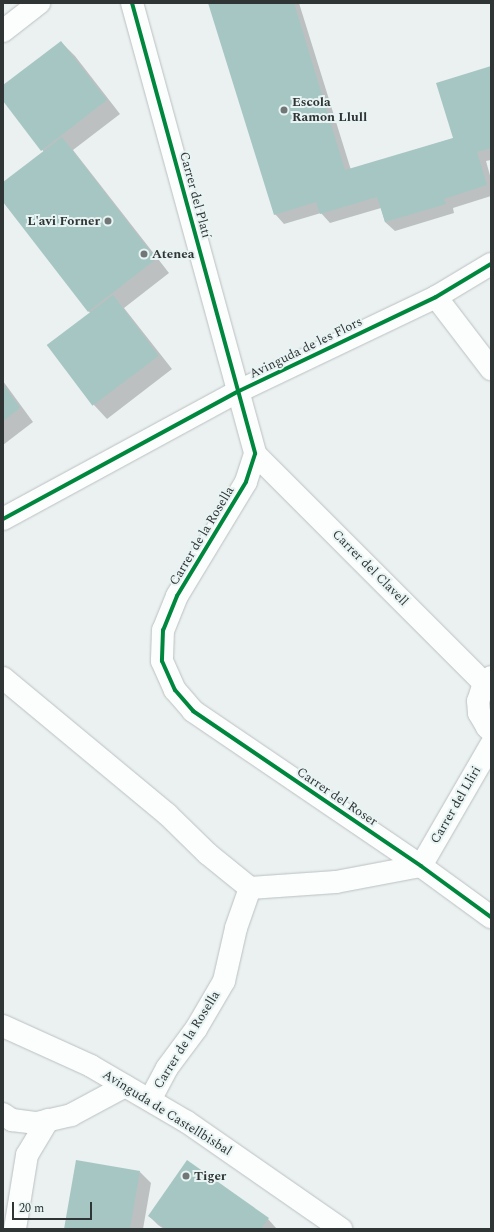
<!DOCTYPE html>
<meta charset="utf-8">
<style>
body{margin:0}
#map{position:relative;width:494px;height:1232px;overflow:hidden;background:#ebf1f1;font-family:Spectral,serif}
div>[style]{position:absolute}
.shadow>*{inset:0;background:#0003}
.building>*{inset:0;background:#a6c6c4;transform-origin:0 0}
.roads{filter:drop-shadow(0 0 1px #bbc0c0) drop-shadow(0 0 1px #bbc0c0)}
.street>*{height:22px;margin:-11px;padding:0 11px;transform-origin:11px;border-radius:11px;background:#fcfdfd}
.cycleway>*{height:4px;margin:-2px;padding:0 2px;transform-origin:2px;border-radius:2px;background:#00873e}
.dots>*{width:11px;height:11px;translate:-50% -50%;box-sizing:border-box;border:2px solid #e8f4f3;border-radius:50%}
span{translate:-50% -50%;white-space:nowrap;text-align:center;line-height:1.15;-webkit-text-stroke:4px #e8f4f3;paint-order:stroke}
.poi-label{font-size:13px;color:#2f3434;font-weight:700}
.left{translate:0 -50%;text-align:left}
.right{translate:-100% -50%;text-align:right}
.street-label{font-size:13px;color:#2f3434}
.frame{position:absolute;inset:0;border:4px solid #2f3434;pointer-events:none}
.scale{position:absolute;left:12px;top:1202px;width:80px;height:18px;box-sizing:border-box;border:2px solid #2f3434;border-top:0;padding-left:5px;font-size:12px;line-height:14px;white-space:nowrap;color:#2f3434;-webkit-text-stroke:3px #e8f4f3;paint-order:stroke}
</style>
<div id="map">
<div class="shadow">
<div style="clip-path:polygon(209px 3px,299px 3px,351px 170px,454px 138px,491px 67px,491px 160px,486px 161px,491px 179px,491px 196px,453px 208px,454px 213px,395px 231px,385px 222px,381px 208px,330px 223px,321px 213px,284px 224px,275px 214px)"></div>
<div style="clip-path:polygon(61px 42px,75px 56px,120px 114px,73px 150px,169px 273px,124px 308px,172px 369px,107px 419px,94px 405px,91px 314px,3px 201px,3px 184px,44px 152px,3px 99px,3px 87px)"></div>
<div style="clip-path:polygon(3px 381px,33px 422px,3px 445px)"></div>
<div style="clip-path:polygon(187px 1162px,268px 1219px,277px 1229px,164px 1229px,158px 1225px,149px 1216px)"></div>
<div style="clip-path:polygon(140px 1172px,151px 1183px,143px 1229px,65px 1229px)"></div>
</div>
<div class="building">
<div style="clip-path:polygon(208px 3px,294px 3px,345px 170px,453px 138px,436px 83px,491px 66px,491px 148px,477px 152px,487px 185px,444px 199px,446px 204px,385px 222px,377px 197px,320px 214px,316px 202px,274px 215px)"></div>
<div style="clip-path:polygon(61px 41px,107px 100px,41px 151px,3px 101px,3px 85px)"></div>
<div style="clip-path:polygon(62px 137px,156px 259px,88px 312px,3px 202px,3px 182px)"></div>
<div style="left:113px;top:295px;width:76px;height:83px;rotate:53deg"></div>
<div style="clip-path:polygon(3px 384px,20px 408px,3px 421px)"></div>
<div style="clip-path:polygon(76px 1160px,140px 1171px,130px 1229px,64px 1229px)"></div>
<div style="clip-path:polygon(187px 1160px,269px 1218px,261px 1229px,166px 1229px,148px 1216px)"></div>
</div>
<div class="roads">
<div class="street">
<div style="left:132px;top:3px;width:467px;rotate:74.7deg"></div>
<div style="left:255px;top:454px;width:29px;rotate:108deg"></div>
<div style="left:246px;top:482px;width:133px;rotate:121.2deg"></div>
<div style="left:177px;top:596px;width:37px;rotate:112deg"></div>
<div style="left:163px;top:630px;width:31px;rotate:92deg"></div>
<div style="left:162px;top:661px;width:32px;rotate:66deg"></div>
<div style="left:175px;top:690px;width:28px;rotate:49deg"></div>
<div style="left:193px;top:711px;width:276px;rotate:34.2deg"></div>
<div style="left:421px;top:866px;width:87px;rotate:36.1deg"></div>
<div style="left:3px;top:31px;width:46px;rotate:-37.9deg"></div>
<div style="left:436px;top:297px;width:91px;rotate:52.6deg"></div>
<div style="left:255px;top:454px;width:324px;rotate:45deg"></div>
<div style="left:3px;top:519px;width:268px;rotate:-28.5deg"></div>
<div style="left:239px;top:391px;width:218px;rotate:-25.5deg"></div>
<div style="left:436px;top:297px;width:64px;rotate:-31deg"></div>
<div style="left:491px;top:677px;width:9px;rotate:139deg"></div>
<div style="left:484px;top:683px;width:19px;rotate:108deg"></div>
<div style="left:478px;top:701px;width:12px;rotate:85deg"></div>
<div style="left:479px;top:713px;width:16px;rotate:60deg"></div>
<div style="left:487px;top:727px;width:6px;rotate:45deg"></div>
<div style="left:3px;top:678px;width:213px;rotate:39.7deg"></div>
<div style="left:167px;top:814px;width:57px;rotate:44.3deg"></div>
<div style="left:208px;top:854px;width:54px;rotate:39deg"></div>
<div style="left:250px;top:888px;width:86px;rotate:-4deg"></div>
<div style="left:336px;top:882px;width:86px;rotate:-10.7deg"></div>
<div style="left:421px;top:866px;width:140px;rotate:-60deg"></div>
<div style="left:3px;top:1026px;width:97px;rotate:24.4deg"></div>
<div style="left:91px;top:1066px;width:111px;rotate:30.3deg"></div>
<div style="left:187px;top:1122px;width:188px;rotate:34.8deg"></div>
<div style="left:150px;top:1100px;width:36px;rotate:-62deg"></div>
<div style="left:167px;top:1068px;width:49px;rotate:-53.4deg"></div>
<div style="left:196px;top:1029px;width:56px;rotate:-59.7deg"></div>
<div style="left:224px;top:981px;width:54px;rotate:-77.2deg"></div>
<div style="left:236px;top:928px;width:42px;rotate:-70.7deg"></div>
<div style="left:3px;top:1114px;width:11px;rotate:34deg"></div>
<div style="left:12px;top:1120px;width:25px;rotate:7deg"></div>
<div style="left:37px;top:1123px;width:35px;rotate:-13deg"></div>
<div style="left:71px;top:1115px;width:61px;rotate:-28.2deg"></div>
<div style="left:15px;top:1229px;width:75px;rotate:-80.8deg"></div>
<div style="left:27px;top:1155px;width:41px;rotate:-59deg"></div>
</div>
</div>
<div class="cycleway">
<div style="left:132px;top:3px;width:467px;rotate:74.7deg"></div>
<div style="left:255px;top:454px;width:29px;rotate:108deg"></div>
<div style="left:246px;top:482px;width:133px;rotate:121.2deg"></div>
<div style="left:177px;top:596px;width:37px;rotate:112deg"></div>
<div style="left:163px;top:630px;width:31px;rotate:92deg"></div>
<div style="left:162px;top:661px;width:32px;rotate:66deg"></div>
<div style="left:175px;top:690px;width:28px;rotate:49deg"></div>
<div style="left:193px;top:711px;width:276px;rotate:34.2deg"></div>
<div style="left:421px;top:866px;width:87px;rotate:36.1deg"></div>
<div style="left:3px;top:519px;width:268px;rotate:-28.5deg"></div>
<div style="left:239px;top:391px;width:218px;rotate:-25.5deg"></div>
<div style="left:436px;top:297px;width:64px;rotate:-31deg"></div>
</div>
<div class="dots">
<div style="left:284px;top:110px;background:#717676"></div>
<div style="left:108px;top:221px;background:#717676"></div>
<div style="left:144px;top:254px;background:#717676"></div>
<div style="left:186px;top:1176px;background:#717676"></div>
</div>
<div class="poi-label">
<span class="left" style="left:292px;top:110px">Escola<br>Ramon Llull</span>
<span class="right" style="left:100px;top:221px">L'avi Forner</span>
<span class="left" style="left:152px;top:254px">Atenea</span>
<span class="left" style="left:194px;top:1176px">Tiger</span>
</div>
<div class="street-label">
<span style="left:195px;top:195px;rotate:75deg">Carrer del Platí</span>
<span style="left:306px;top:348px;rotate:-26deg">Avinguda de les Flors</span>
<span style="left:202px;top:536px;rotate:-59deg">Carrer de la Rosella</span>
<span style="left:370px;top:568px;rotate:45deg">Carrer del Clavell</span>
<span style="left:337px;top:797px;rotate:34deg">Carrer del Roser</span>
<span style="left:456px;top:805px;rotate:-60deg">Carrer del Lliri</span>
<span style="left:187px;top:1040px;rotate:-58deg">Carrer de la Rosella</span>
<span style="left:167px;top:1113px;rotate:32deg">Avinguda de Castellbisbal</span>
</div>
<div class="frame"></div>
<div class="scale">20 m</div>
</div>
